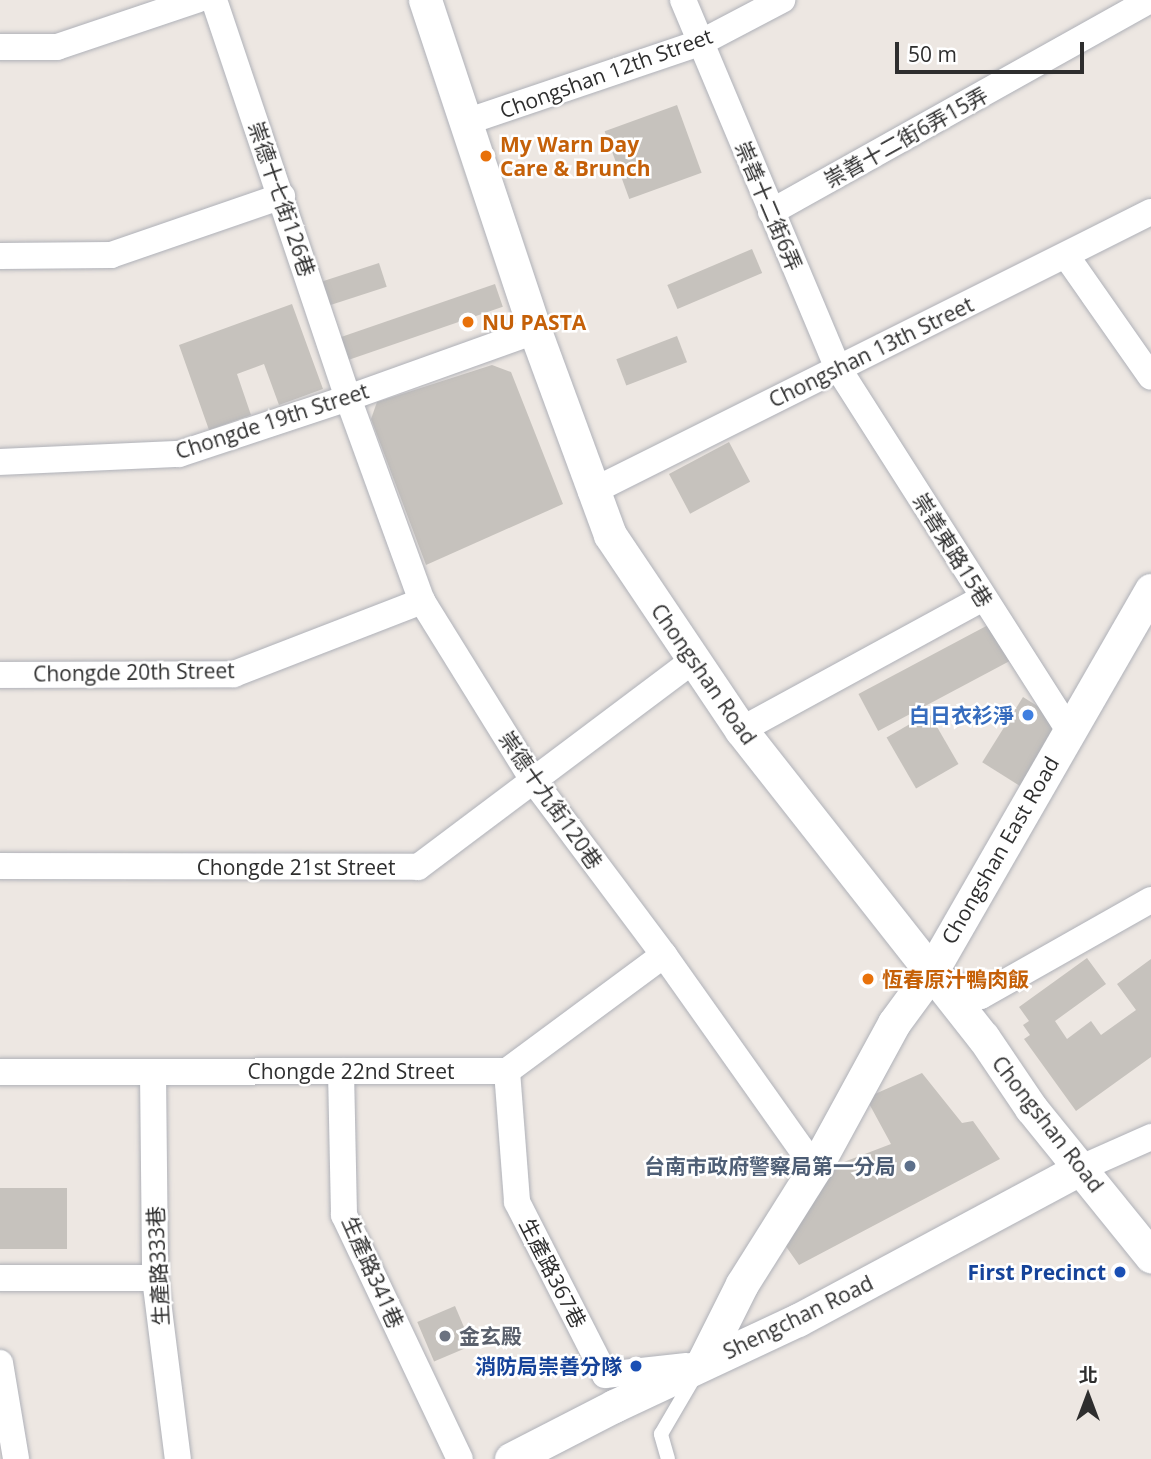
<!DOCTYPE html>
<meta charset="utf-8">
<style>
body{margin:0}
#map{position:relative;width:1151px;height:1459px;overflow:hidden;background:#ede7e2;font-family:"Open Sans","Noto Sans TC",sans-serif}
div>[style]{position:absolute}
.building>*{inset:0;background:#c6c2bd;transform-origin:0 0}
.roads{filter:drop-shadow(0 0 2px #afb1b8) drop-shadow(0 0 2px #afb1b8)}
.service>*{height:14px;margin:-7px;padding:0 7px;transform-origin:7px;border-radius:7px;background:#fff}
.minor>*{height:26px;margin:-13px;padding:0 13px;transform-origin:13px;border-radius:13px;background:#fff}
.tertiary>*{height:33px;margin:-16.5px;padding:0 16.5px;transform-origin:16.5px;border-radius:16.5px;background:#fff}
.dots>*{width:19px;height:19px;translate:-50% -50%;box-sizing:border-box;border:4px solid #fff;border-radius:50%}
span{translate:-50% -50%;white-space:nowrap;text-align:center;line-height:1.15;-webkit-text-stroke:5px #fff;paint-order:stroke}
.street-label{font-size:21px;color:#2e2e2e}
.food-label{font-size:21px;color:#c56008;font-weight:700}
.left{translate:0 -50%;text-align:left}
.shop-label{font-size:21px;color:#366cbe;font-weight:700}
.right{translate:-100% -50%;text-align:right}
.service-label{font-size:21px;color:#4e5e75;font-weight:700}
.transit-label{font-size:21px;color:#164399;font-weight:700}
.worship-label{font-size:21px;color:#5b616d;font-weight:700}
.north{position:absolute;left:1053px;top:1361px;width:70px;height:70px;-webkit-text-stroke:5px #fff;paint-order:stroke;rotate:0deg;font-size:19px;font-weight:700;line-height:28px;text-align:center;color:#2e2e2e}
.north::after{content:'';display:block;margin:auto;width:24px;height:32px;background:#2e2e2e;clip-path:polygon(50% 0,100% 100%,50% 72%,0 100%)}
.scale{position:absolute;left:895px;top:42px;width:189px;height:32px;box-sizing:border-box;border:4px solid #2e2e2e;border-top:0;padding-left:9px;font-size:21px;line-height:24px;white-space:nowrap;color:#2e2e2e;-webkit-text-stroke:5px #fff;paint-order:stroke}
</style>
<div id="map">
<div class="building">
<div style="left:677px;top:105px;width:72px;height:77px;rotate:70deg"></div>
<div style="left:752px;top:249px;width:26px;height:92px;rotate:67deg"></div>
<div style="left:379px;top:263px;width:25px;height:72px;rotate:72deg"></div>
<div style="left:495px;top:284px;width:24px;height:175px;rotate:71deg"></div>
<div style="clip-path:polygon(292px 304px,323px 389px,279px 405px,264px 364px,237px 374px,251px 415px,209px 430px,179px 345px)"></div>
<div style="left:677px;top:336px;width:28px;height:65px;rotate:69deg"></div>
<div style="clip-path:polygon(492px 365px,511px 372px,563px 504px,426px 565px,371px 419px,377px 402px)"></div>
<div style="left:729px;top:442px;width:45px;height:68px;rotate:62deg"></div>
<div style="left:990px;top:624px;width:42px;height:149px;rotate:62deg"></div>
<div style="left:1023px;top:697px;width:46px;height:77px;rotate:32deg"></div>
<div style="left:929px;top:713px;width:59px;height:49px;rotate:60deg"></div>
<div style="clip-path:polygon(1087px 958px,1106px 984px,1055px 1021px,1067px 1039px,1091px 1021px,1101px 1035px,1136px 1010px,1117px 984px,1151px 959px,1151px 1057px,1076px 1111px,1024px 1039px,1030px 1035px,1023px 1025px,1029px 1021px,1019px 1007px)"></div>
<div style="clip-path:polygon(922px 1073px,962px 1123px,973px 1121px,1000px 1159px,799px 1265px,778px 1235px,803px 1220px,797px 1207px,815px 1173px,891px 1144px,866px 1098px)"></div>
<div style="left:67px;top:1188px;width:61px;height:67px;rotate:90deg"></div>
<div style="left:455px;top:1306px;width:43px;height:41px;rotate:67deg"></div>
</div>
<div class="roads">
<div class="service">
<div style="left:668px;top:1459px;width:26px;rotate:-106deg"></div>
<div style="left:661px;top:1434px;width:69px;rotate:-59.7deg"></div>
</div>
<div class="minor">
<div style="left:214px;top:0;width:420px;rotate:71.4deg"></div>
<div style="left:348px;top:398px;width:216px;rotate:70deg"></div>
<div style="left:422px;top:601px;width:211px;rotate:58.2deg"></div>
<div style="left:533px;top:780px;width:219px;rotate:53.2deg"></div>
<div style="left:664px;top:955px;width:261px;rotate:54.7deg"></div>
<div style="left:683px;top:0;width:399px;rotate:67.2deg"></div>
<div style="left:838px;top:368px;width:429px;rotate:57.5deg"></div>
<div style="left:0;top:47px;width:57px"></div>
<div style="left:57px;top:47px;width:148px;rotate:-18.6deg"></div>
<div style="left:466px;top:122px;width:247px;rotate:-18.7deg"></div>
<div style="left:700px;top:43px;width:93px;rotate:-27.7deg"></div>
<div style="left:771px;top:212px;width:434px;rotate:-29.2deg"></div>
<div style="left:0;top:256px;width:111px;rotate:-0.5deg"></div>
<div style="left:111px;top:255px;width:181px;rotate:-19deg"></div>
<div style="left:1067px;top:257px;width:146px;rotate:55deg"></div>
<div style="left:0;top:462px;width:179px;rotate:-2.6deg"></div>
<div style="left:179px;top:454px;width:178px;rotate:-18.3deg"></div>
<div style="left:348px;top:398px;width:199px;rotate:-19.7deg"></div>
<div style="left:591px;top:492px;width:626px;rotate:-26.57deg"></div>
<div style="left:0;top:675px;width:234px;rotate:-0.2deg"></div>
<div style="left:234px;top:674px;width:202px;rotate:-21.2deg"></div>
<div style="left:741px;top:730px;width:276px;rotate:-28.6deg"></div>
<div style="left:0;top:866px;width:418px;rotate:0.1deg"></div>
<div style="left:418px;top:867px;width:343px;rotate:-36.9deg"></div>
<div style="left:935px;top:976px;width:50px;rotate:23.5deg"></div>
<div style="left:981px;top:996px;width:195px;rotate:-29.5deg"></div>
<div style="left:341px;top:1071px;width:144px;rotate:88.8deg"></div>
<div style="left:344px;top:1215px;width:270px;rotate:64.6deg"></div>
<div style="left:507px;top:1071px;width:131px;rotate:85.6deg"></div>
<div style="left:517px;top:1202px;width:194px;rotate:63deg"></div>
<div style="left:605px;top:1375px;width:82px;rotate:-6.3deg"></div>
<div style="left:0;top:1072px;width:507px;rotate:-0.11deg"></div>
<div style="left:507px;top:1071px;width:195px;rotate:-36.5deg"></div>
<div style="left:153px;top:1072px;width:206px;rotate:89.4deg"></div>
<div style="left:155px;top:1278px;width:182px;rotate:82.8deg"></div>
<div style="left:1081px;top:1168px;width:77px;rotate:-23.9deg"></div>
<div style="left:0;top:1278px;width:155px"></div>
<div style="left:0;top:1363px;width:97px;rotate:80.5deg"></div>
</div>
<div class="tertiary">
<div style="left:425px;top:0;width:349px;rotate:71.6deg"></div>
<div style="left:535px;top:331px;width:217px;rotate:69.8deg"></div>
<div style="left:610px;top:535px;width:235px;rotate:56.1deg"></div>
<div style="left:741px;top:730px;width:391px;rotate:51.8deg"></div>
<div style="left:983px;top:1037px;width:86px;rotate:55.9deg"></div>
<div style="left:1031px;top:1108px;width:191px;rotate:51deg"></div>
<div style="left:702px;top:1364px;width:89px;rotate:-63.4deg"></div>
<div style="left:742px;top:1284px;width:137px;rotate:-57.8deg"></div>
<div style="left:815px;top:1168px;width:165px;rotate:-61.4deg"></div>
<div style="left:894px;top:1023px;width:61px;rotate:-53.7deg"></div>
<div style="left:930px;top:974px;width:443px;rotate:-60.1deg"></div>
<div style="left:511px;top:1459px;width:116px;rotate:-27.2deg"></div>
<div style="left:614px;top:1406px;width:203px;rotate:-25.1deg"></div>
<div style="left:798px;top:1320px;width:321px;rotate:-28.2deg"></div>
</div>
</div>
<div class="dots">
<div style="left:486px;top:156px;background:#e8710a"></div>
<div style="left:468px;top:322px;background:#e8710a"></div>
<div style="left:1028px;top:715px;background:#3f7fe0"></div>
<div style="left:868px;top:979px;background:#e8710a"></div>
<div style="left:910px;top:1166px;background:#5c6f8a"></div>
<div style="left:1120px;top:1272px;background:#1a4fb4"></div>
<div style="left:445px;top:1336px;background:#6b7280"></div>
<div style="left:636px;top:1366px;background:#1a4fb4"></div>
</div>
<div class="street-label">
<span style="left:606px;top:73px;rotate:-20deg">Chongshan 12th Street</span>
<span style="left:906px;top:137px;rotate:-29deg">崇善十二街6弄15弄</span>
<span style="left:282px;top:199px;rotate:71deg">崇德十七街126巷</span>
<span style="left:769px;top:206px;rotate:67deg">崇善十二街6弄</span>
<span style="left:871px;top:352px;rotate:-26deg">Chongshan 13th Street</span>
<span style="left:272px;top:421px;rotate:-18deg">Chongde 19th Street</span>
<span style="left:953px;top:550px;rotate:58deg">崇善東路15巷</span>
<span style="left:134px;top:672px;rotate:-1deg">Chongde 20th Street</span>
<span style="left:704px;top:674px;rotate:55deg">Chongshan Road</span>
<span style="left:551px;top:800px;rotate:55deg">崇德十九街120巷</span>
<span style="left:1000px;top:850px;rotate:-60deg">Chongshan East Road</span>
<span style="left:296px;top:867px">Chongde 21st Street</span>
<span style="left:351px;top:1071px">Chongde 22nd Street</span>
<span style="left:1048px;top:1124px;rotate:52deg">Chongshan Road</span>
<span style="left:158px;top:1266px;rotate:-93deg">生產路333巷</span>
<span style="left:373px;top:1272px;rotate:66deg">生產路341巷</span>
<span style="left:553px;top:1273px;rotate:63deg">生產路367巷</span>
<span style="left:798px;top:1317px;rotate:-26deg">Shengchan Road</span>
</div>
<div class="food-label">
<span class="left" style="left:500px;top:156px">My Warn Day<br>Care &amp; Brunch</span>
<span class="left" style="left:482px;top:322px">NU PASTA</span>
<span class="left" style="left:882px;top:979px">恆春原汁鴨肉飯</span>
</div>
<div class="shop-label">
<span class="right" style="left:1014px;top:715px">白日衣衫淨</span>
</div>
<div class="service-label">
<span class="right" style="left:896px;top:1166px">台南市政府警察局第一分局</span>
</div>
<div class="transit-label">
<span class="right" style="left:1106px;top:1272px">First Precinct</span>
<span class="right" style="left:622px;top:1366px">消防局崇善分隊</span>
</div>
<div class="worship-label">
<span class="left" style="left:459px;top:1336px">金玄殿</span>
</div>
<div class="north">北</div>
<div class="scale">50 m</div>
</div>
